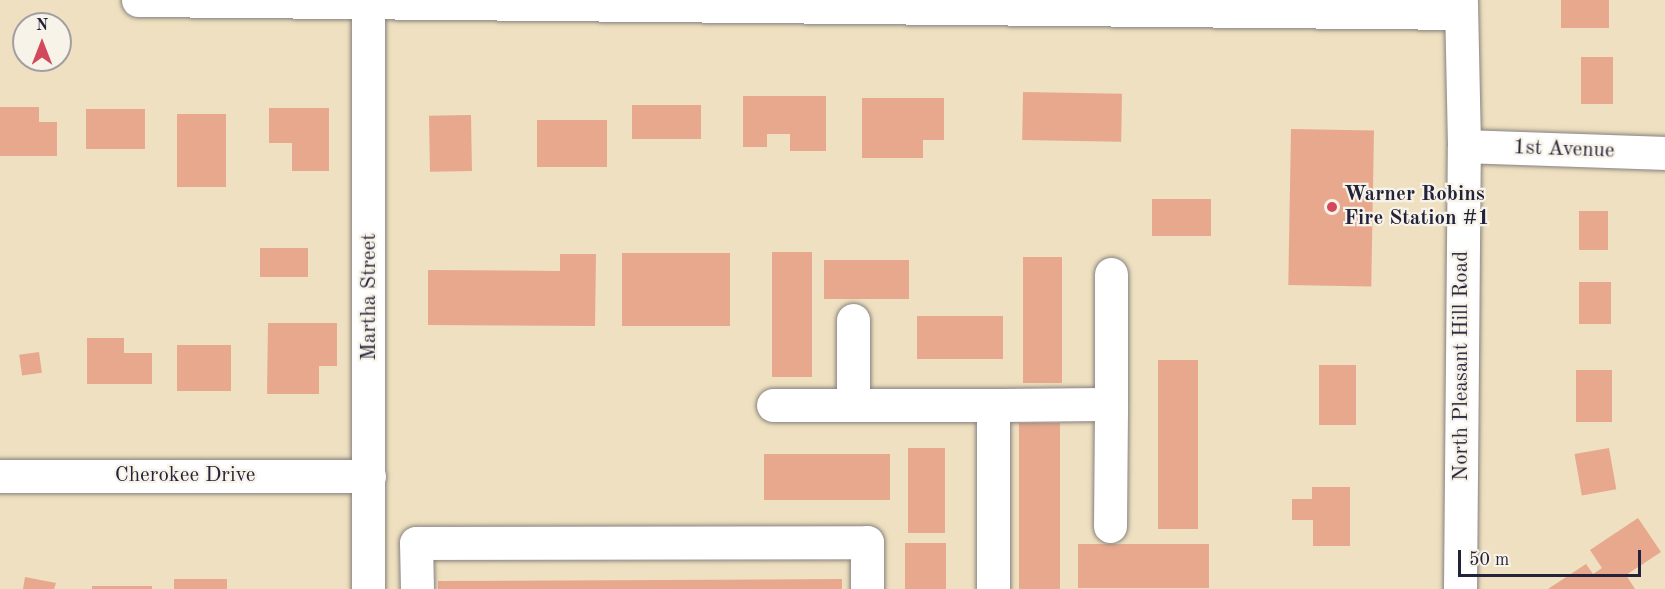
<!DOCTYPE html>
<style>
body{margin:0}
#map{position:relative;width:1665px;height:589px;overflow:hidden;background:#eee0c0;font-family:"Old Standard TT",serif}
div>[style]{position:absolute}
.building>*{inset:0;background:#e7a88d;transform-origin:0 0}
.roads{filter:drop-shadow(0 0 2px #88817e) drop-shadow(0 0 2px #88817e)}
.minor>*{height:33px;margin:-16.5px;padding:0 16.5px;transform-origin:16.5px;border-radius:16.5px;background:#fff}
.dots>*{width:16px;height:16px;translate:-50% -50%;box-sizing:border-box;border:3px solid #f7f3e8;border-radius:50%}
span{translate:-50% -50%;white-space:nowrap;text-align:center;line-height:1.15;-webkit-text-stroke:4.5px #f7f3e8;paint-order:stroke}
.street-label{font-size:21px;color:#22223b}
.poi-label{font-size:21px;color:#22223b;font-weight:700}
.left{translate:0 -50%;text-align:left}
.north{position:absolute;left:12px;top:12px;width:60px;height:60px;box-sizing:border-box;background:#f7f3e8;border:2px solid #a29fa3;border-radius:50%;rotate:0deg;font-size:16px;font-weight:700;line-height:24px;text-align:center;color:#22223b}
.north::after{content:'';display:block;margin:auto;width:21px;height:27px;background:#d1495b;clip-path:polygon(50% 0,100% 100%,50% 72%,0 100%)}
.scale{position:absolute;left:1458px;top:550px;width:183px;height:27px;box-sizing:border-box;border:3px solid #22223b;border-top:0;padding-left:8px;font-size:18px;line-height:21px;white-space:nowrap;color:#22223b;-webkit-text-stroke:4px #f7f3e8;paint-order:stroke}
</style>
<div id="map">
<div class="building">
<div style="left:1561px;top:0;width:48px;height:28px"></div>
<div style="left:1581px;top:57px;width:32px;height:47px"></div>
<div style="left:1023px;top:92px;width:99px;height:48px;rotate:1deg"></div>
<div style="clip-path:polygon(743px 96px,826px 96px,826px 151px,790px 151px,790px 134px,767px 134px,767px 147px,743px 147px)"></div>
<div style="clip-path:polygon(862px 98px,944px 98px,944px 140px,923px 140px,923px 158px,862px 158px)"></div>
<div style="left:632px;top:105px;width:69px;height:34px"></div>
<div style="clip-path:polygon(0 107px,39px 107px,39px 122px,57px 122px,57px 156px,0 156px)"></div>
<div style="clip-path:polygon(269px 108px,329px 108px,329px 171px,292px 171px,292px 143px,269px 143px)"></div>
<div style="left:86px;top:109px;width:59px;height:40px"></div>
<div style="left:177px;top:114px;width:49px;height:73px"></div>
<div style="left:471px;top:115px;width:56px;height:42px;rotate:89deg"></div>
<div style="left:537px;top:120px;width:70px;height:47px"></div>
<div style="left:1291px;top:129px;width:83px;height:156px;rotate:1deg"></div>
<div style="left:1152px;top:199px;width:59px;height:37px"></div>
<div style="left:1579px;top:211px;width:29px;height:39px"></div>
<div style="left:260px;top:248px;width:48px;height:29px"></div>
<div style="left:772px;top:252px;width:40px;height:125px"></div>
<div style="left:622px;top:253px;width:108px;height:73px"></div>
<div style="clip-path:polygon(560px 254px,596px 254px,595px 326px,428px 325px,428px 270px,560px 271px)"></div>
<div style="left:1023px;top:257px;width:39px;height:126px"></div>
<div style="left:824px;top:260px;width:85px;height:39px"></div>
<div style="left:1579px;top:282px;width:32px;height:42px"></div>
<div style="left:917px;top:316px;width:86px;height:43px"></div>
<div style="clip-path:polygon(268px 323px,337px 323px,337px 366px,319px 366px,319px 394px,267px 394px)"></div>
<div style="clip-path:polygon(87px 338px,124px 338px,124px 353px,152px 353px,152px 384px,87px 384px)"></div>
<div style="left:177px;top:345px;width:54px;height:46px"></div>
<div style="left:39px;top:352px;width:21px;height:20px;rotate:82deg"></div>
<div style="left:1158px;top:360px;width:40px;height:169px"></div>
<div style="left:1319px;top:365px;width:37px;height:60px"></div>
<div style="left:1576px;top:370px;width:36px;height:52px"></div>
<div style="left:1019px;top:423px;width:41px;height:166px"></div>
<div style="left:908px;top:448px;width:37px;height:85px"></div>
<div style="left:1609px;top:448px;width:42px;height:35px;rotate:80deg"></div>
<div style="left:890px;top:454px;width:46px;height:126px;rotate:90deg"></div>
<div style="clip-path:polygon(1312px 487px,1350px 487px,1350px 546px,1313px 546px,1313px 520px,1292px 520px,1292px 499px,1312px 499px)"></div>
<div style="clip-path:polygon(1638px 518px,1661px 552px,1626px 575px,1635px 589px,1548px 589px,1586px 564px,1593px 574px,1602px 568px,1590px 550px)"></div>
<div style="left:905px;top:543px;width:41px;height:46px"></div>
<div style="left:1078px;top:544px;width:131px;height:44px"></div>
<div style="clip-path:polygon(25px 577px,56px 583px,54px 589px,23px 589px)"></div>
<div style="left:174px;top:579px;width:53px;height:10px"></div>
<div style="clip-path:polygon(842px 579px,842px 589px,438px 589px,438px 581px)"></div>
<div style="left:92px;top:586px;width:60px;height:3px"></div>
</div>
<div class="roads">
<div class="minor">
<div style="left:138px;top:0;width:1323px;rotate:0.56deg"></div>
<div style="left:368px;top:4px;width:585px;rotate:90deg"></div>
<div style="left:1464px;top:146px;width:201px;rotate:2deg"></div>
<div style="left:773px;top:405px;width:220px"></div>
<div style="left:993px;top:405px;width:184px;rotate:90deg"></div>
<div style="left:853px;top:405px;width:85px;rotate:-90deg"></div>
<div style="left:993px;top:405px;width:118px;rotate:-0.5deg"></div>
<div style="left:1111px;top:404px;width:130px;rotate:-90deg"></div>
<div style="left:0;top:476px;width:369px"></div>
<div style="left:1110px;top:526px;width:122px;rotate:-89.5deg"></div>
<div style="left:417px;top:589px;width:46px;rotate:-91.2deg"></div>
<div style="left:416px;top:543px;width:451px;rotate:-0.1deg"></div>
<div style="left:867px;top:542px;width:47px;rotate:90deg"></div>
<div style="left:1460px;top:589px;width:443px;rotate:-89.5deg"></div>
<div style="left:1464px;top:146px;width:146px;rotate:-91.2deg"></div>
</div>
</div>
<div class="dots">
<div style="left:1332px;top:207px;background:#d1495b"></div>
</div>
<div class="street-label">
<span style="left:1564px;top:150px;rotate:2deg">1st Avenue</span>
<span style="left:370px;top:297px;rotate:-90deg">Martha Street</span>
<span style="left:1462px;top:366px;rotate:-90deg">North Pleasant Hill Road</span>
<span style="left:185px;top:476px">Cherokee Drive</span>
</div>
<div class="poi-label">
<span class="left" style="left:1344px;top:207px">Warner Robins<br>Fire Station #1</span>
</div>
<div class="north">N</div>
<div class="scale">50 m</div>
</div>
